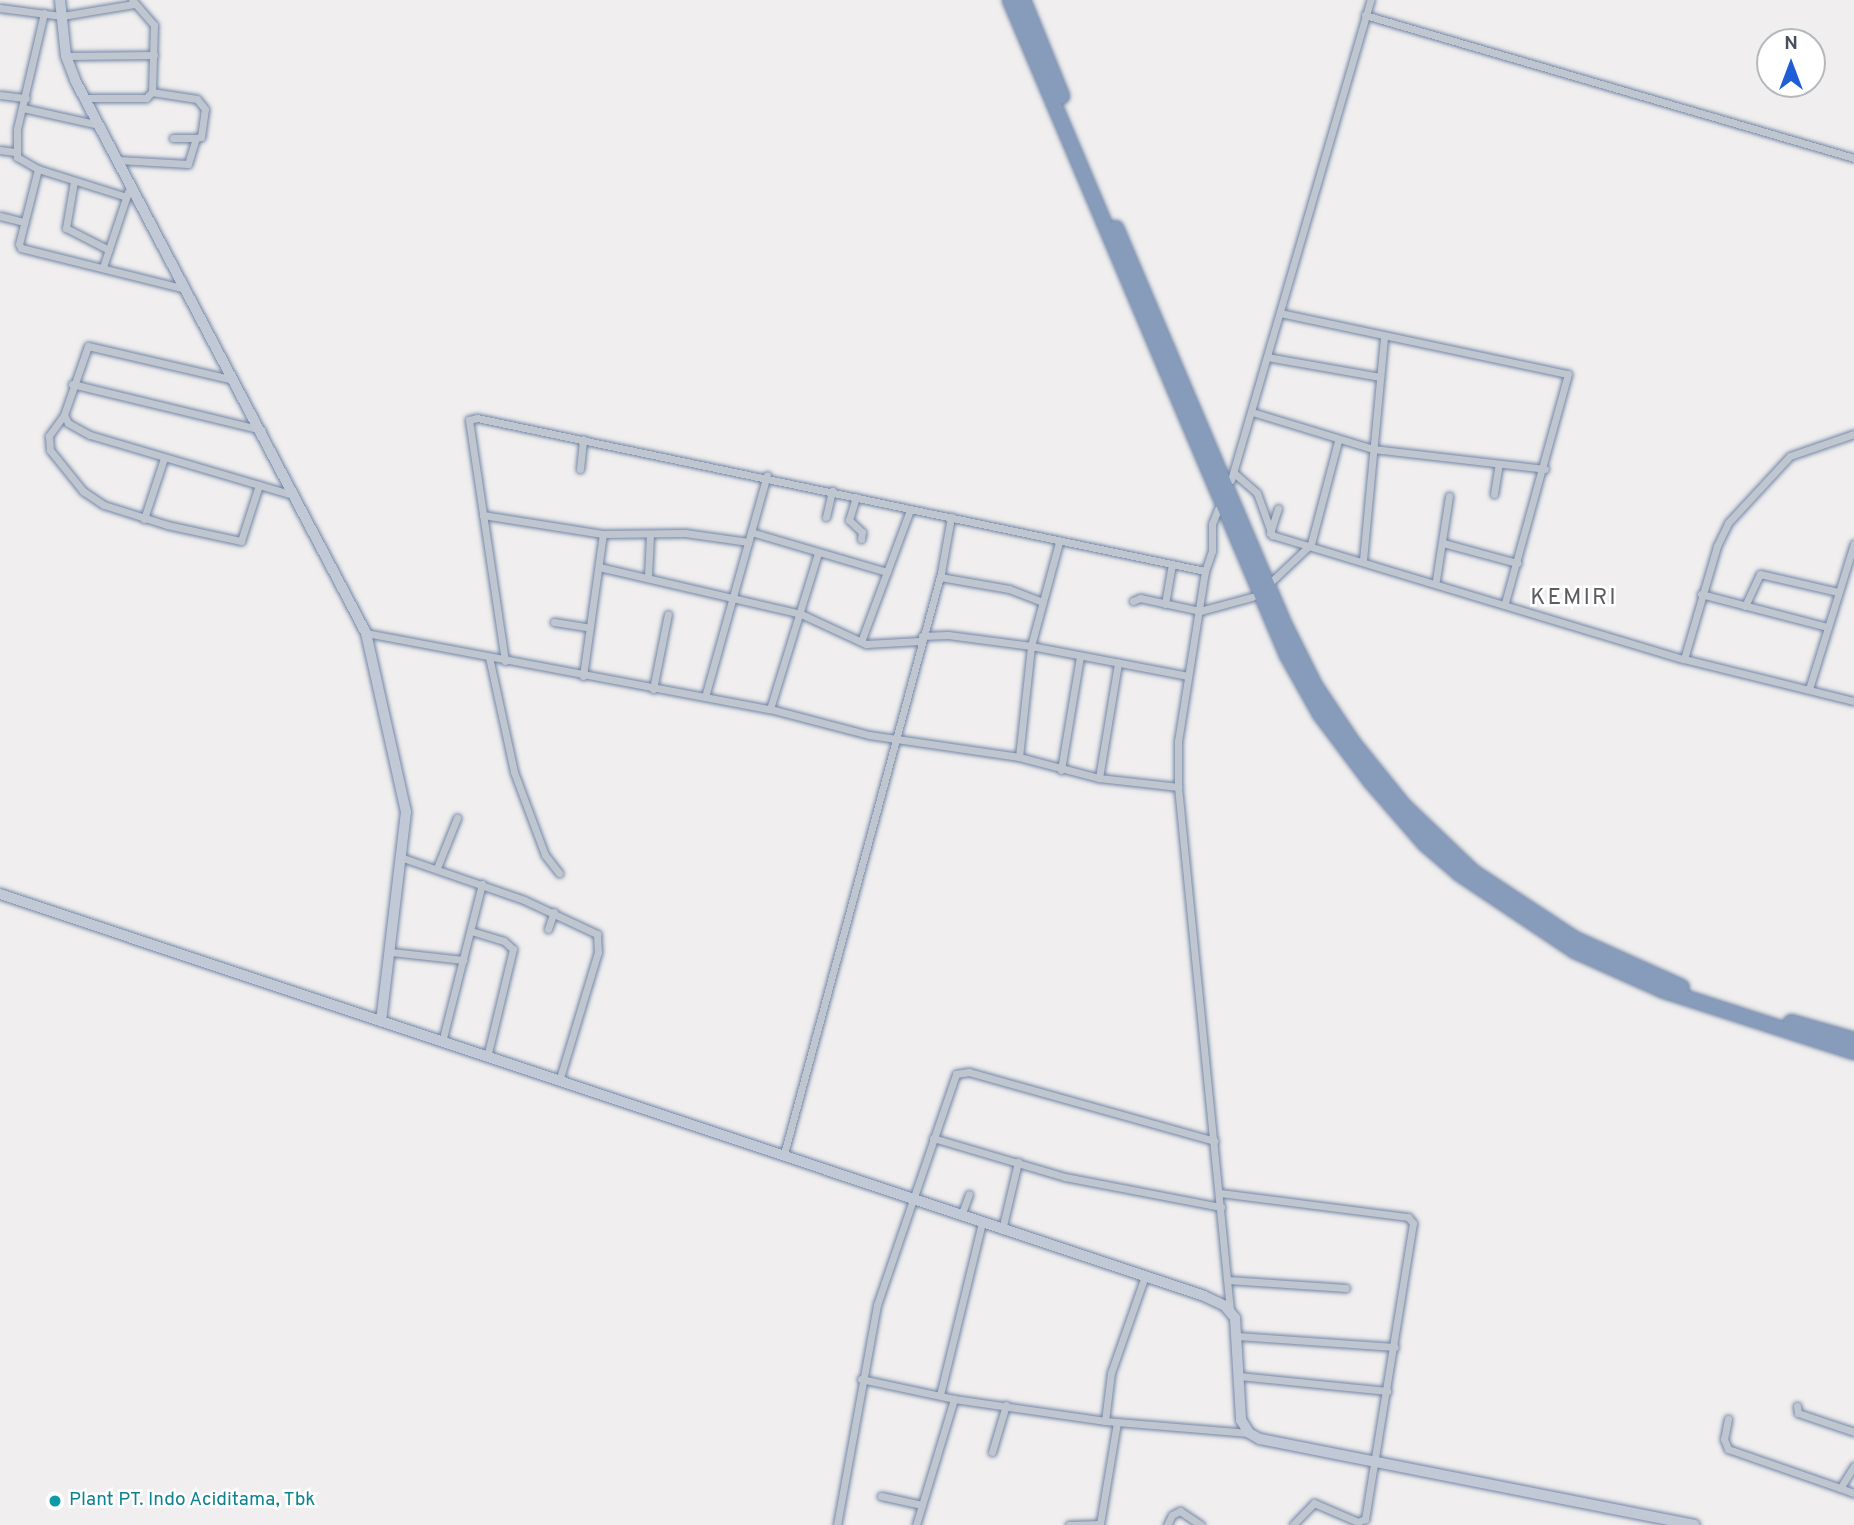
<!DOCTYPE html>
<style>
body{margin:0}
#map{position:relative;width:1854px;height:1525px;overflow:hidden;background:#f0eeee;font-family:Overpass,sans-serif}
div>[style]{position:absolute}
.roads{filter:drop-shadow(0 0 2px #7286a6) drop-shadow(0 0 2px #7286a6)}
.street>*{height:7px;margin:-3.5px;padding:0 3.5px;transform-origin:3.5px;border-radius:3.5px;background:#bfc6cf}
.secondary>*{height:10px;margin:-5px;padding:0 5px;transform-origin:5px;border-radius:5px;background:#c1c9d6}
.highway>*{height:14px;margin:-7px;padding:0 7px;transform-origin:7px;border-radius:7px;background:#879bbb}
.dots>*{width:19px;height:19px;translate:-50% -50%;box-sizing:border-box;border:4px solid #fff;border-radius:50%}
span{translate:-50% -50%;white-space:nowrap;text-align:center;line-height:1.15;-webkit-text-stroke:5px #fff;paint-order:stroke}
.culture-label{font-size:19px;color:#0d838f}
.left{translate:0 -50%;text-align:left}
.quarter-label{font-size:23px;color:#5b5d62;letter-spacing:2px}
.north{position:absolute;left:1756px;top:28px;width:70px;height:70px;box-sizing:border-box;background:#fff;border:2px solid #b5b9bd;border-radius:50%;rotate:0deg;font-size:19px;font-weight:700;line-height:28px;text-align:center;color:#474f5a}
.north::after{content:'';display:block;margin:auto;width:24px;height:32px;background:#205ed7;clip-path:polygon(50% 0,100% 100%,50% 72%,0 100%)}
</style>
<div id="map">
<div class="roads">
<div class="street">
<div style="left:0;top:8px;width:63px;rotate:7.4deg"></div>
<div style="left:62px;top:16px;width:73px;rotate:-9.5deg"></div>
<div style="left:44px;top:13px;width:119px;rotate:103.1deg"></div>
<div style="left:17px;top:129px;width:28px;rotate:90deg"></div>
<div style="left:17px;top:157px;width:24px;rotate:30deg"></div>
<div style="left:38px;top:169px;width:93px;rotate:17.5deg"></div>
<div style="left:1365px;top:15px;width:509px;rotate:16.3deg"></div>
<div style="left:66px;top:56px;width:88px;rotate:-0.7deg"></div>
<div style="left:0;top:95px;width:26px;rotate:7deg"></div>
<div style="left:84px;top:98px;width:62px"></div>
<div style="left:146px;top:98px;width:8px;rotate:-45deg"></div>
<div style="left:23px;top:108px;width:78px;rotate:12.6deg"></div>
<div style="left:173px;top:138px;width:23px"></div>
<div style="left:0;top:150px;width:15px;rotate:8deg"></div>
<div style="left:118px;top:160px;width:70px;rotate:3.3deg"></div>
<div style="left:188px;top:164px;width:27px;rotate:-73deg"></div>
<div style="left:196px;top:138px;width:5px;rotate:-11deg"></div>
<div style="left:201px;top:137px;width:28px;rotate:-82deg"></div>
<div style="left:205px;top:109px;width:13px;rotate:-129deg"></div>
<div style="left:197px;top:99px;width:46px;rotate:-171.2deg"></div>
<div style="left:152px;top:92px;width:67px;rotate:-88.3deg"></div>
<div style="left:154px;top:25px;width:33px;rotate:-131deg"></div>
<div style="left:38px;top:169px;width:77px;rotate:104.2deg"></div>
<div style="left:19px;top:244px;width:4px;rotate:63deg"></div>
<div style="left:21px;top:248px;width:169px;rotate:14deg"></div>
<div style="left:74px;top:181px;width:48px;rotate:99.7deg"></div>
<div style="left:66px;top:228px;width:48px;rotate:27.1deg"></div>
<div style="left:0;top:216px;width:25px;rotate:14deg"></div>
<div style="left:103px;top:267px;width:79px;rotate:-71.6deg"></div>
<div style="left:1280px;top:313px;width:294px;rotate:12deg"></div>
<div style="left:1568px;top:374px;width:237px;rotate:105.4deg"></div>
<div style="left:1267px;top:357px;width:115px;rotate:10deg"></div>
<div style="left:234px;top:380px;width:150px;rotate:-166.9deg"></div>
<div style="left:88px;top:346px;width:73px;rotate:109.2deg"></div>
<div style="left:64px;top:415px;width:9px;rotate:63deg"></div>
<div style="left:68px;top:423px;width:25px;rotate:29deg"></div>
<div style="left:90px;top:435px;width:212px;rotate:16.5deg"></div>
<div style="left:72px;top:384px;width:195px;rotate:13.6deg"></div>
<div style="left:1252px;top:412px;width:127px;rotate:17deg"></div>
<div style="left:1373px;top:449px;width:173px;rotate:6.6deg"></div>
<div style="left:64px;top:415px;width:26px;rotate:126deg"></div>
<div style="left:49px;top:436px;width:14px;rotate:86deg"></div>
<div style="left:50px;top:450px;width:53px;rotate:51.2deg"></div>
<div style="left:83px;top:491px;width:25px;rotate:34deg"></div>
<div style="left:104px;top:505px;width:66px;rotate:17.6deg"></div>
<div style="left:167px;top:525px;width:76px;rotate:12.2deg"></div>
<div style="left:241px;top:541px;width:59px;rotate:-72.2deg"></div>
<div style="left:580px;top:469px;width:30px;rotate:-84deg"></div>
<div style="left:1234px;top:473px;width:30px;rotate:41deg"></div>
<div style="left:1257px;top:493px;width:45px;rotate:70.3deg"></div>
<div style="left:1272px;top:535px;width:430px;rotate:16.8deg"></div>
<div style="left:1684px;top:659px;width:175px;rotate:13.9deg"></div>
<div style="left:1231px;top:480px;width:500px;rotate:-73.8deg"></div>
<div style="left:1494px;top:494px;width:30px;rotate:-81deg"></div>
<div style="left:856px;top:497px;width:24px;rotate:107deg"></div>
<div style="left:849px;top:520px;width:18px;rotate:43deg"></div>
<div style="left:862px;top:532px;width:7px;rotate:98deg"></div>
<div style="left:1218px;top:509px;width:16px;rotate:112deg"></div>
<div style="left:1212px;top:524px;width:27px;rotate:90deg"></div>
<div style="left:1212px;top:551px;width:21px;rotate:109deg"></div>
<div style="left:1205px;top:571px;width:172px;rotate:99deg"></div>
<div style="left:1178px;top:741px;width:46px;rotate:90deg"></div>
<div style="left:1178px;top:787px;width:526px;rotate:84.32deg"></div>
<div style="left:483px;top:515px;width:121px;rotate:9deg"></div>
<div style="left:603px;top:534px;width:82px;rotate:-0.7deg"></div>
<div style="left:685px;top:533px;width:64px;rotate:8.1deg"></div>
<div style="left:826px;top:517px;width:27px;rotate:-77deg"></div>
<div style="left:144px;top:519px;width:64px;rotate:-71.8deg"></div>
<div style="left:751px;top:532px;width:142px;rotate:16.4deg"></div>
<div style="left:1270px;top:533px;width:26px;rotate:-72deg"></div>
<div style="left:1443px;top:543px;width:77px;rotate:15.1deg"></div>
<div style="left:1363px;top:560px;width:223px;rotate:-84.6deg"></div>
<div style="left:599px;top:567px;width:207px;rotate:13.1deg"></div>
<div style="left:801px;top:614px;width:72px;rotate:24.8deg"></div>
<div style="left:866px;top:644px;width:54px;rotate:-3.2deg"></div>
<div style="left:648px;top:576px;width:41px;rotate:-87.2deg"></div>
<div style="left:940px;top:577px;width:70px;rotate:9.9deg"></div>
<div style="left:1009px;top:589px;width:36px;rotate:21deg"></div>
<div style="left:1273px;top:580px;width:52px;rotate:-43.5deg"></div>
<div style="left:1311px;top:544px;width:106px;rotate:-75.3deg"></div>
<div style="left:1436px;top:580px;width:85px;rotate:-81.2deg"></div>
<div style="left:1701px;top:594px;width:131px;rotate:14.6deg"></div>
<div style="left:1133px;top:601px;width:8px;rotate:-23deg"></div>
<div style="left:1140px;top:598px;width:61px;rotate:12.2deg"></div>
<div style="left:1200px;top:611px;width:54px;rotate:-15.1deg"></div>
<div style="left:1165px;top:604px;width:41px;rotate:-80.1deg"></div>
<div style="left:1745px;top:606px;width:35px;rotate:-65deg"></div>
<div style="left:1760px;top:574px;width:80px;rotate:13deg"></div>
<div style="left:554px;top:622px;width:36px;rotate:9deg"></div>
<div style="left:366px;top:633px;width:411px;rotate:10.7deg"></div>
<div style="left:770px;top:709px;width:102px;rotate:14.7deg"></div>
<div style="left:869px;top:735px;width:152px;rotate:8.3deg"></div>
<div style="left:1019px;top:757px;width:83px;rotate:14.7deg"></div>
<div style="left:1099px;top:778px;width:80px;rotate:6.5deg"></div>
<div style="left:922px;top:636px;width:26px;rotate:-2deg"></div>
<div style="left:948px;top:635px;width:84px;rotate:7.5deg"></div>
<div style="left:1031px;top:646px;width:160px;rotate:10.8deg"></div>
<div style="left:862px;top:639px;width:138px;rotate:-69.6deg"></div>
<div style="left:489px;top:657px;width:118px;rotate:77.7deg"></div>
<div style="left:514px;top:772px;width:89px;rotate:69.5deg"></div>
<div style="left:545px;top:855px;width:23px;rotate:52deg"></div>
<div style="left:1684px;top:659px;width:118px;rotate:-73.7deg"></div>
<div style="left:1717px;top:546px;width:25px;rotate:-64deg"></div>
<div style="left:1728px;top:523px;width:91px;rotate:-47.2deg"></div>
<div style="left:1790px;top:456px;width:68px;rotate:-19deg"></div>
<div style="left:505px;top:661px;width:244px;rotate:-98.5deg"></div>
<div style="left:469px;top:420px;width:8px;rotate:-14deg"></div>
<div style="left:477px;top:418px;width:744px;rotate:11.87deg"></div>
<div style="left:583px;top:676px;width:143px;rotate:-82deg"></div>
<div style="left:653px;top:689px;width:76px;rotate:-78.7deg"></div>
<div style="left:1809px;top:689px;width:152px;rotate:-72.8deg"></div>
<div style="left:705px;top:697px;width:230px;rotate:-74.4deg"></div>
<div style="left:770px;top:709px;width:163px;rotate:-72.9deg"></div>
<div style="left:1019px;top:757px;width:112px;rotate:-83.8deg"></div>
<div style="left:1031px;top:646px;width:108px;rotate:-74.9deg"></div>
<div style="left:1061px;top:770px;width:115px;rotate:-80.5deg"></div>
<div style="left:1099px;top:778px;width:117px;rotate:-80.6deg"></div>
<div style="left:403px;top:858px;width:128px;rotate:19.1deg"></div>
<div style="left:524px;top:900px;width:81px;rotate:25deg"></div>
<div style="left:597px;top:934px;width:18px;rotate:87deg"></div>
<div style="left:598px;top:952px;width:135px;rotate:106.8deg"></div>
<div style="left:437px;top:868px;width:54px;rotate:-68.2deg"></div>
<div style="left:548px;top:929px;width:18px;rotate:-71deg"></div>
<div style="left:471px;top:931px;width:34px;rotate:17deg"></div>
<div style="left:504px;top:941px;width:12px;rotate:42deg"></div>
<div style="left:513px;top:949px;width:111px;rotate:103.5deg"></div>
<div style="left:391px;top:952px;width:73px;rotate:6.3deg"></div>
<div style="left:442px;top:1042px;width:163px;rotate:-75.8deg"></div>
<div style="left:933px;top:1138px;width:138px;rotate:16.5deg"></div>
<div style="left:1065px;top:1177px;width:159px;rotate:10.9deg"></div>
<div style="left:784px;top:1154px;width:602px;rotate:-74.88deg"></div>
<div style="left:941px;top:573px;width:57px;rotate:-79.9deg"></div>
<div style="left:1220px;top:1193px;width:190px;rotate:7.3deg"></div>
<div style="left:1408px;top:1217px;width:8px;rotate:50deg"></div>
<div style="left:1413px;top:1223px;width:300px;rotate:99.2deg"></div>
<div style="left:1365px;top:1519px;width:8px;rotate:157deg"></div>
<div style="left:1358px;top:1522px;width:48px;rotate:-156.6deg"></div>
<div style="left:1314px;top:1503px;width:30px;rotate:134deg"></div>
<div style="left:961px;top:1216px;width:23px;rotate:-70deg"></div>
<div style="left:1002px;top:1230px;width:70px;rotate:-76.8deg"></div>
<div style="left:1228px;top:1280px;width:118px;rotate:3.9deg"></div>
<div style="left:1237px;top:1336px;width:158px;rotate:4deg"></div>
<div style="left:1239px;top:1376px;width:149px;rotate:5.8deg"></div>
<div style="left:861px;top:1379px;width:95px;rotate:12.1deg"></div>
<div style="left:954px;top:1399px;width:153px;rotate:8.3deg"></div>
<div style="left:1105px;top:1421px;width:144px;rotate:4.8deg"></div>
<div style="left:940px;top:1395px;width:177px;rotate:-76.3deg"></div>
<div style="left:1797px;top:1406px;width:7px;rotate:82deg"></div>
<div style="left:1798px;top:1413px;width:59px;rotate:18.7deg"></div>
<div style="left:1728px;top:1419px;width:20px;rotate:101deg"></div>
<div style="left:1724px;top:1439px;width:11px;rotate:68deg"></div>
<div style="left:1728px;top:1449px;width:119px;rotate:19.2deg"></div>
<div style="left:1105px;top:1421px;width:48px;rotate:-82.9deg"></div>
<div style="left:1111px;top:1373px;width:103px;rotate:-70.7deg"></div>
<div style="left:992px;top:1452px;width:49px;rotate:-73.4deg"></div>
<div style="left:1854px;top:1466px;width:26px;rotate:122deg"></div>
<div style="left:1840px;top:1488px;width:15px;rotate:20deg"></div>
<div style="left:881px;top:1496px;width:42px;rotate:12.4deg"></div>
<div style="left:837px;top:1525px;width:224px;rotate:-79.7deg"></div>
<div style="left:877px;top:1305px;width:244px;rotate:-71.1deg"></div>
<div style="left:956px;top:1074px;width:13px;rotate:-9deg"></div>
<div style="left:969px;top:1072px;width:255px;rotate:15.7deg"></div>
<div style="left:916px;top:1525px;width:132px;rotate:-73.2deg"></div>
<div style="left:1069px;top:1525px;width:31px;rotate:-2deg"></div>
<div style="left:1100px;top:1524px;width:103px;rotate:-80.5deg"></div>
<div style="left:1167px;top:1525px;width:11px;rotate:-63deg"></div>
<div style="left:1172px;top:1515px;width:9px;rotate:-27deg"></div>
<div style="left:1180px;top:1511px;width:25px;rotate:34deg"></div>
</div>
<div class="secondary">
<div style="left:60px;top:0;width:56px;rotate:83.9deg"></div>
<div style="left:66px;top:56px;width:26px;rotate:69deg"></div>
<div style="left:75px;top:80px;width:625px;rotate:62.25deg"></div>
<div style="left:366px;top:633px;width:183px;rotate:77.4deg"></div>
<div style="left:406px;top:812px;width:211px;rotate:96.8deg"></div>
<div style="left:0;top:894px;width:1269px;rotate:18.46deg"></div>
<div style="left:1204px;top:1296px;width:23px;rotate:25deg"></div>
<div style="left:1225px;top:1306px;width:16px;rotate:50deg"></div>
<div style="left:1235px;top:1318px;width:102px;rotate:86.6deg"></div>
<div style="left:1241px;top:1420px;width:15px;rotate:58deg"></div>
<div style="left:1249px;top:1433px;width:13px;rotate:29deg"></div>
<div style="left:1260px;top:1439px;width:443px;rotate:11.2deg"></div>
</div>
<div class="highway">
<div style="left:1010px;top:0;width:711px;rotate:67.08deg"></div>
<div style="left:1287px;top:655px;width:68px;rotate:60.8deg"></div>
<div style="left:1320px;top:714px;width:85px;rotate:53.1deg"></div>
<div style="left:1371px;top:782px;width:82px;rotate:48.9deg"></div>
<div style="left:1425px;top:844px;width:46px;rotate:40.6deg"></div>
<div style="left:1460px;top:874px;width:138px;rotate:33.8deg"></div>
<div style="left:1575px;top:951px;width:95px;rotate:24.1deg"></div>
<div style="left:1662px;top:990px;width:202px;rotate:17.9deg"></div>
<div style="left:1023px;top:0;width:104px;rotate:67.9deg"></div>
<div style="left:1116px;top:228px;width:435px;rotate:67deg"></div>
<div style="left:1286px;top:628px;width:65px;rotate:63.4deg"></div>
<div style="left:1315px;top:686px;width:69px;rotate:56.3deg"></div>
<div style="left:1353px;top:743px;width:80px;rotate:51.1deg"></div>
<div style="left:1403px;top:805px;width:97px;rotate:43.7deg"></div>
<div style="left:1473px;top:872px;width:122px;rotate:33.3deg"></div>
<div style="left:1575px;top:939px;width:117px;rotate:24.2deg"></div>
<div style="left:1791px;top:1022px;width:66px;rotate:15.9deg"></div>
</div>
</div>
<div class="dots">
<div style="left:55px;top:1501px;background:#0f9aa8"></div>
</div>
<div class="culture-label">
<span class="left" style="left:69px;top:1501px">Plant PT. Indo Aciditama, Tbk</span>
</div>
<div class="quarter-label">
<span style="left:1574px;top:599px">KEMIRI</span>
</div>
<div class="north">N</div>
</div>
